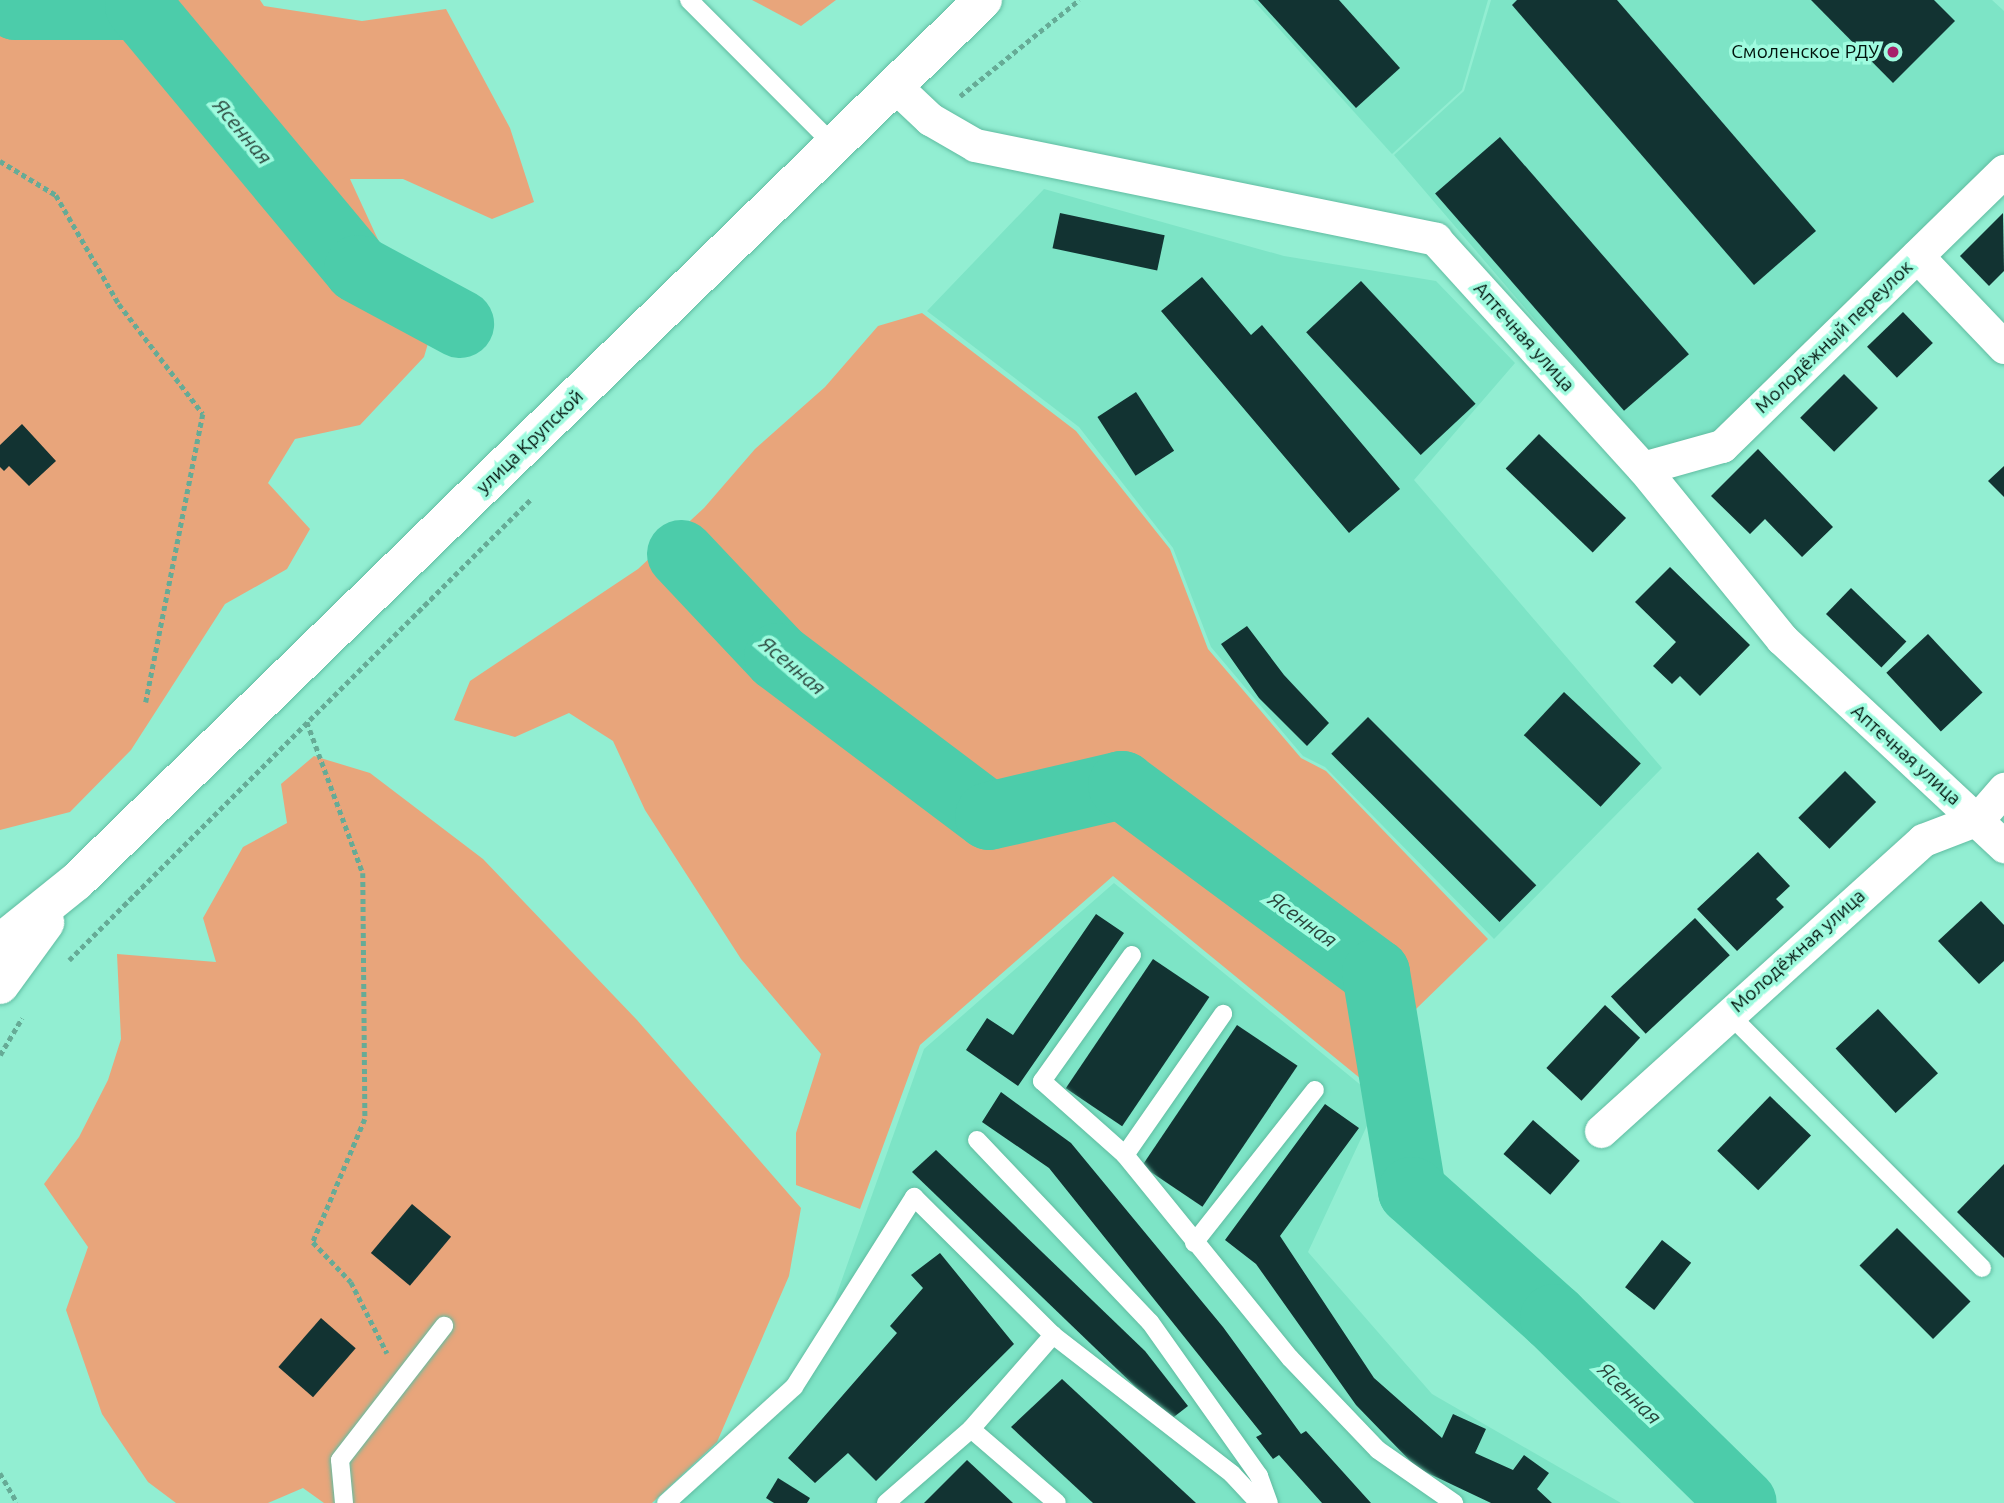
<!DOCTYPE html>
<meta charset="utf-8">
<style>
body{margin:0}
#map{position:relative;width:2004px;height:1503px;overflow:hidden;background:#92eed2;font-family:Ubuntu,sans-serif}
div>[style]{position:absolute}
.built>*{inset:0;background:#7de4c6}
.green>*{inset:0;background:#e8a57b}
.river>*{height:68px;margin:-34px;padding:0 34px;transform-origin:34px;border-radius:34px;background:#4cccaa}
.building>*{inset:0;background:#123332;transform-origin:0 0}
.path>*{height:4.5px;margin-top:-2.25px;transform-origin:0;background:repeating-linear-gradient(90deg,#66ab96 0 5px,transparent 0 8.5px)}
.roads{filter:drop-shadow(0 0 2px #60bca1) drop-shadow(0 0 2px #60bca1)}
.lane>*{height:18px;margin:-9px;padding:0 9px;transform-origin:9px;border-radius:9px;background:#fff}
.street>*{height:33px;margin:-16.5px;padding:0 16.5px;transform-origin:16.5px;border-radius:16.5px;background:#fff}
.primary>*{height:38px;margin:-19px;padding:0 19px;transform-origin:19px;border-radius:19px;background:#fff}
.dots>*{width:19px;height:19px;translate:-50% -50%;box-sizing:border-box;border:4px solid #9ffbdf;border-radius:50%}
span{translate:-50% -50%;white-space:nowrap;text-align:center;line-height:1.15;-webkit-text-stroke:7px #9ffbdf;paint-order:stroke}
.poi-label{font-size:19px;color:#00130c}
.right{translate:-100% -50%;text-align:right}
.street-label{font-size:19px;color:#00130c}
.water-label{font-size:21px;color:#2a453c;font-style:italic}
</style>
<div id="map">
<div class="built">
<div style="clip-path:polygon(1253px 0,1488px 0,1462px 90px,1392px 154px)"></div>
<div style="clip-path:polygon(1491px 0,1992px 0,2004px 11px,2004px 156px,1719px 438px,1649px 453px,1394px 155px,1464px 91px)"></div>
<div style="clip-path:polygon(1044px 189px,1284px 256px,1436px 281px,1515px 363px,1414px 480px,1662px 768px,1494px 939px,1325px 767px,1303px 756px,1211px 647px,1173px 548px,1079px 427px,927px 311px)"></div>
<div style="clip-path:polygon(1114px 883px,1379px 1100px,1308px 1252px,1432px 1394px,1621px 1503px,679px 1503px,809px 1372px,924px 1049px)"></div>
</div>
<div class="green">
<div style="clip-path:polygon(0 0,260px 0,264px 6px,362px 21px,446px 9px,510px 128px,534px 202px,492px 219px,403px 179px,350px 179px,380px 244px,444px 289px,424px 357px,360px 425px,295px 439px,268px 483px,310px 529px,287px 569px,225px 604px,131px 750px,70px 812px,0 830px)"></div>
<div style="clip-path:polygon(752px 0,836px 0,801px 26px)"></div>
<div style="clip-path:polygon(922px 313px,1076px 431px,1170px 549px,1208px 649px,1301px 758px,1326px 771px,1488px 939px,1416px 1009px,1427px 1133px,1113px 876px,920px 1045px,860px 1209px,796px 1185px,796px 1133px,821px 1054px,741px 959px,645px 810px,613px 741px,569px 713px,515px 737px,454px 720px,470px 681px,638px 569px,704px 508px,755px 449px,825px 387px,878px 326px)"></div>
<div style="clip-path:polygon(314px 756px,370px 773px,483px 859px,637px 1020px,801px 1208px,789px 1276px,717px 1442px,652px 1503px,324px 1503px,303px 1488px,268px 1503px,176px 1503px,148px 1482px,102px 1414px,66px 1310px,88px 1247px,44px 1184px,79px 1137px,108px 1080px,121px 1039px,117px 954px,216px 962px,203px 918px,243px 847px,287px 823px,281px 784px)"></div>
</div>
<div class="river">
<div style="left:8px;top:0;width:10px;rotate:37deg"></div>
<div style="left:16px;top:6px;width:123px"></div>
<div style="left:139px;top:6px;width:342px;rotate:50.2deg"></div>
<div style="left:358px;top:269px;width:116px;rotate:28.3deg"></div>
<div style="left:681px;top:554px;width:141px;rotate:46.7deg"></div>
<div style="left:778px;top:657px;width:264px;rotate:37deg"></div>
<div style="left:989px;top:816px;width:137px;rotate:-13.1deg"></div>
<div style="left:1122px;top:785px;width:316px;rotate:36.5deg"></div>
<div style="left:1376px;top:973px;width:221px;rotate:80.6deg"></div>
<div style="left:1412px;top:1191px;width:191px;rotate:41.8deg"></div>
<div style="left:1554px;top:1318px;width:264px;rotate:44.4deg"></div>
</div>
<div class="building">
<div style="clip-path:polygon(1258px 0,1339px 0,1400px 68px,1356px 108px)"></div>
<div style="clip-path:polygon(1517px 0,1617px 0,1816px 231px,1754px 285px,1512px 5px)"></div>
<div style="clip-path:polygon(1811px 0,1934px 0,1955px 21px,1893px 83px)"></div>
<div style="left:1500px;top:137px;width:288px;height:86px;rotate:49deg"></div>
<div style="left:1060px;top:213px;width:107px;height:36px;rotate:12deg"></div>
<div style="clip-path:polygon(2003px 213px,2004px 271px,1989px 286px,1960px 256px)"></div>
<div style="clip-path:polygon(1202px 277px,1251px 335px,1262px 325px,1400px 489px,1349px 533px,1161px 311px)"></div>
<div style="left:1361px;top:281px;width:168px;height:75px;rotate:47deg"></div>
<div style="left:1903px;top:312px;width:43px;height:50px;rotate:46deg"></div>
<div style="left:1844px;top:374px;width:48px;height:62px;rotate:45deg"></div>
<div style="left:1136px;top:392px;width:70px;height:46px;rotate:57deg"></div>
<div style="clip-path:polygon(22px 424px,56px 461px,29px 486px,9px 466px,4px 471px,0 467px,0 445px)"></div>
<div style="left:1539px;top:434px;width:121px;height:48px;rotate:44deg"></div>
<div style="clip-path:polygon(1758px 449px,1833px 527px,1802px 557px,1765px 519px,1750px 534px,1711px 496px)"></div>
<div style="clip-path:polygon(2004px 466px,2004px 497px,1988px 481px)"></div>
<div style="clip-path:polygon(1670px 567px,1750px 645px,1700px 696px,1680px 676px,1672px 684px,1653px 666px,1676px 642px,1635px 602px)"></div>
<div style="left:1851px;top:588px;width:77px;height:36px;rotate:44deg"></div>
<div style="clip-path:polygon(1247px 626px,1284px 675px,1329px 723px,1307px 746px,1259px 698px,1221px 644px)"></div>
<div style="left:1928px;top:634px;width:80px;height:57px;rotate:47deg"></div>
<div style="left:1564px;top:692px;width:105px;height:59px;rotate:43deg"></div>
<div style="left:1368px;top:717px;width:238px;height:52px;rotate:45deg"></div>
<div style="left:1845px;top:771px;width:44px;height:66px;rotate:45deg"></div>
<div style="clip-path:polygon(1758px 852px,1790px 886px,1776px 899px,1784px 907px,1737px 951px,1697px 909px)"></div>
<div style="clip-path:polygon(1981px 901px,2004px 925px,2004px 961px,1979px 984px,1938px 941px)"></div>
<div style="clip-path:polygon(1096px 914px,1124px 933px,1018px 1086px,966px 1050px,987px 1018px,1013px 1035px)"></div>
<div style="left:1695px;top:918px;width:51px;height:115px;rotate:47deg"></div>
<div style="left:1153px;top:959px;width:68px;height:156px;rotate:34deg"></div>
<div style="left:1605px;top:1005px;width:48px;height:86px;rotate:43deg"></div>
<div style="left:1878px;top:1009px;width:88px;height:58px;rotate:47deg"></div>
<div style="left:1237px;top:1025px;width:73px;height:170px;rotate:34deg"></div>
<div style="clip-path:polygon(1001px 1092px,1071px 1143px,1223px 1327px,1301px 1434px,1306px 1431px,1371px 1503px,1322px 1503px,1279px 1455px,1273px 1459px,1256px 1437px,1262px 1434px,1049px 1168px,982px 1122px)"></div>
<div style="left:1770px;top:1096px;width:57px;height:76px;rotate:44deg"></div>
<div style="clip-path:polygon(1325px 1104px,1359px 1128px,1280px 1236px,1374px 1378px,1442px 1438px,1453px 1414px,1486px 1429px,1475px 1453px,1513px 1470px,1524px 1455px,1549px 1473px,1537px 1489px,1552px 1503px,1491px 1503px,1417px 1468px,1356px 1405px,1256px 1264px,1225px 1240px)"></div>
<div style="left:1533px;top:1120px;width:62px;height:45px;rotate:41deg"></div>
<div style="clip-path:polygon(936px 1150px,1145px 1351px,1188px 1406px,1170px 1420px,912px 1172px)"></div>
<div style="clip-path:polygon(2004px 1164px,2004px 1258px,1957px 1212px)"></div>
<div style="left:412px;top:1204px;width:51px;height:64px;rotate:40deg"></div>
<div style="left:1897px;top:1228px;width:104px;height:53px;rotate:45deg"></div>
<div style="left:1662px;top:1240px;width:37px;height:60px;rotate:38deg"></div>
<div style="clip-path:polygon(940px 1253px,1014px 1344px,876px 1481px,848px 1453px,815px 1483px,788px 1458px,897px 1333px,890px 1326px,923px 1288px,911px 1275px)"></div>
<div style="left:321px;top:1318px;width:46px;height:65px;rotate:41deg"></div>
<div style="clip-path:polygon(1062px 1379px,1196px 1503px,1093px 1503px,1011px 1427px)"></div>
<div style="clip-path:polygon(967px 1460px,1013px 1503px,924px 1503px)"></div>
<div style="clip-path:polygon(778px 1478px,810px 1498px,807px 1503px,774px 1503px,766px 1498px)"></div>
</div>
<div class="path">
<div style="left:960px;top:96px;width:153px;rotate:-38.9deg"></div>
<div style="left:0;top:161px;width:66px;rotate:31.3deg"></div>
<div style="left:56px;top:195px;width:126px;rotate:60deg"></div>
<div style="left:119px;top:304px;width:138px;rotate:52.6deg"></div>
<div style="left:203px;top:414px;width:294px;rotate:101.2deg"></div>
<div style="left:307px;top:722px;width:161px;rotate:69.7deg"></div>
<div style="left:363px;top:873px;width:246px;rotate:89.5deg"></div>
<div style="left:365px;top:1119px;width:134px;rotate:112.9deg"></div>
<div style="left:313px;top:1242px;width:55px;rotate:46.5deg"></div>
<div style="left:351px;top:1282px;width:80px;rotate:63.1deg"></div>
<div style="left:69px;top:960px;width:653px;rotate:-44.94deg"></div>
<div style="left:0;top:1055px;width:43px;rotate:-59.3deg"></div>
<div style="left:0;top:1473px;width:34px;rotate:60deg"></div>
</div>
<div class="roads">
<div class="lane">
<div style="left:689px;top:0;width:206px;rotate:45deg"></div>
<div style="left:1132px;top:955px;width:155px;rotate:125.5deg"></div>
<div style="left:1042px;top:1081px;width:111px;rotate:41.7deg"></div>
<div style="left:1125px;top:1155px;width:262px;rotate:50.9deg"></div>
<div style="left:1290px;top:1358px;width:127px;rotate:46.3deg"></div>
<div style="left:1378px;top:1450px;width:93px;rotate:34.9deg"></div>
<div style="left:1728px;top:1013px;width:360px;rotate:45.1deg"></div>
<div style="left:977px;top:1140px;width:251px;rotate:46.5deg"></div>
<div style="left:1150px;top:1322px;width:189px;rotate:54.7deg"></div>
<div style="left:1259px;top:1476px;width:29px;rotate:70deg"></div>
<div style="left:1125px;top:1155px;width:172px;rotate:-55.2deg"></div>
<div style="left:1194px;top:1243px;width:195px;rotate:-51.7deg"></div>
<div style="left:971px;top:1429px;width:113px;rotate:40.7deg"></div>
<div style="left:344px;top:1503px;width:43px;rotate:-95.3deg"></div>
<div style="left:340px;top:1460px;width:170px;rotate:-52.2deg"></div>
<div style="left:666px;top:1503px;width:173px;rotate:-42.2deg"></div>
<div style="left:794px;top:1387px;width:225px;rotate:-57.7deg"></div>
<div style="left:914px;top:1197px;width:196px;rotate:44.8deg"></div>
<div style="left:1053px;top:1335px;width:227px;rotate:37.8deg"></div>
<div style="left:1232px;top:1474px;width:40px;rotate:47deg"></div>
<div style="left:886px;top:1503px;width:113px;rotate:-41deg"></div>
<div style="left:971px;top:1429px;width:125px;rotate:-48.9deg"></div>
</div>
<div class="street">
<div style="left:896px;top:87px;width:47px;rotate:43.3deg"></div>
<div style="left:930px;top:119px;width:52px;rotate:30deg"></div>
<div style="left:975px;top:145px;width:470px;rotate:11.5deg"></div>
<div style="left:1435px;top:239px;width:309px;rotate:47.8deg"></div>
<div style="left:1643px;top:468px;width:220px;rotate:50.9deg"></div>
<div style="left:1782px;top:639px;width:304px;rotate:43deg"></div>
<div style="left:1917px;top:256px;width:126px;rotate:46.3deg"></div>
<div style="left:1643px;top:468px;width:82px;rotate:-15.6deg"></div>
<div style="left:1722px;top:446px;width:394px;rotate:-44.3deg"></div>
<div style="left:1601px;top:1131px;width:434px;rotate:-42.1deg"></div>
<div style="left:1923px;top:840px;width:59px;rotate:-20.9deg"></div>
<div style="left:1978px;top:819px;width:40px;rotate:-49deg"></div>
</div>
<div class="primary">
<div style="left:0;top:943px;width:97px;rotate:-38.8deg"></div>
<div style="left:76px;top:882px;width:1265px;rotate:-44.2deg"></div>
<div style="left:0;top:985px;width:77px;rotate:-54deg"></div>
</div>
</div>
<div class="dots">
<div style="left:1893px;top:52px;background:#a7216b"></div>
</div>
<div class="poi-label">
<span class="right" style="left:1879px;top:52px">Смоленское РДУ</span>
</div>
<div class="street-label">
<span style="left:1524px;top:337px;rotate:48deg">Аптечная улица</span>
<span style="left:1834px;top:337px;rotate:-44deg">Молодёжный переулок</span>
<span style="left:530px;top:442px;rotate:-44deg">улица Крупской</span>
<span style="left:1906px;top:755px;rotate:42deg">Аптечная улица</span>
<span style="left:1798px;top:951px;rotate:-42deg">Молодёжная улица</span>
</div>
<div class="water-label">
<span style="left:243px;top:131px;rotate:50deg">Ясенная</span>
<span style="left:793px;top:665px;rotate:40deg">Ясенная</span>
<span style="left:1303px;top:919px;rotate:36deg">Ясенная</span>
<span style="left:1630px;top:1393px;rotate:44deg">Ясенная</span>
</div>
</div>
